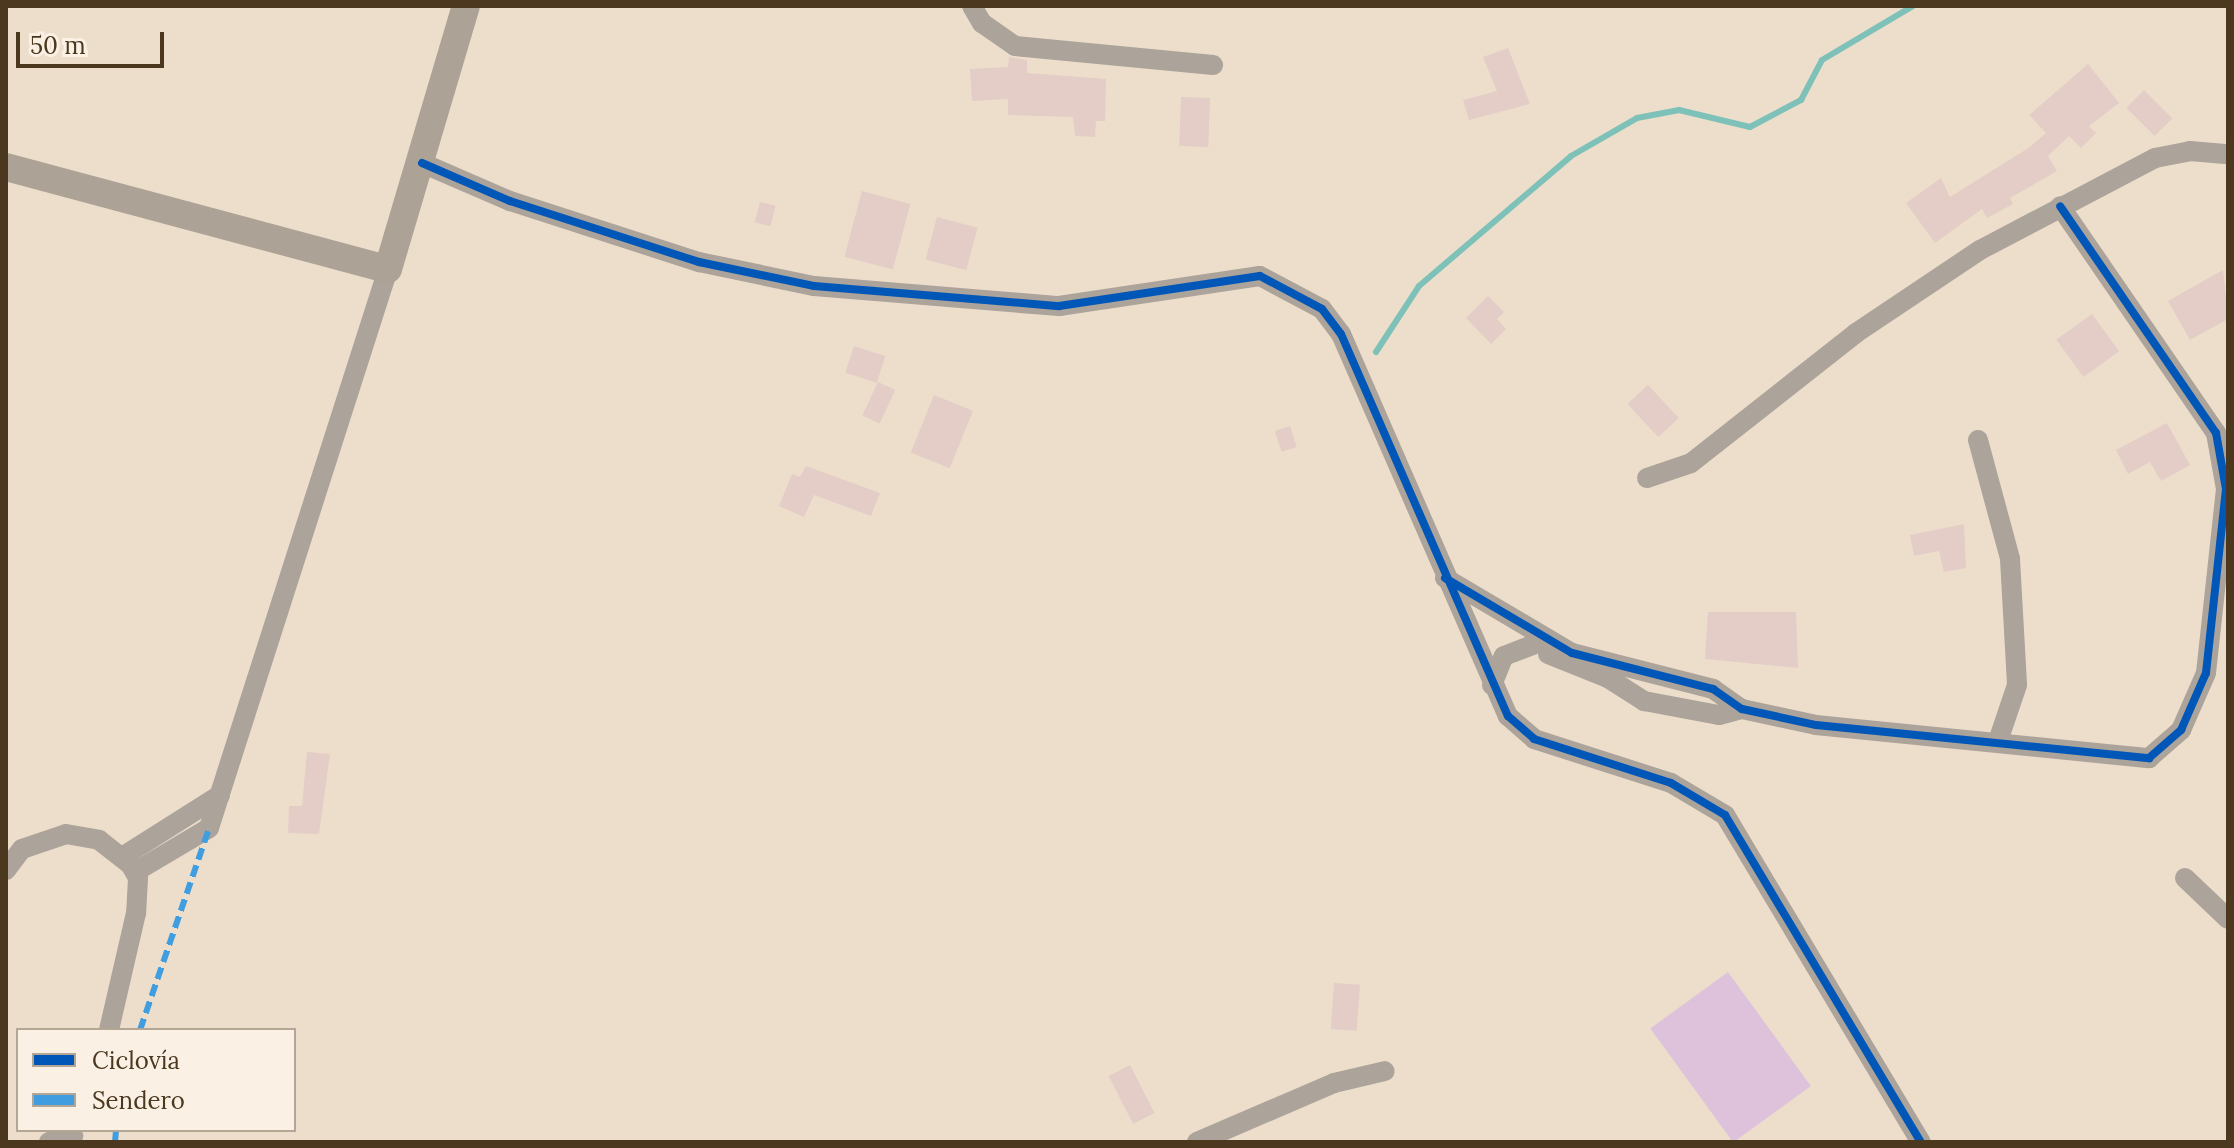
<!DOCTYPE html>
<meta charset="utf-8">
<style>
body{margin:0}
#map{position:relative;width:2234px;height:1148px;overflow:hidden;background:#eddecb;font-family:Lora,serif}
div>[style]{position:absolute}
.green>*{inset:0;background:#dec2db;transform-origin:0 0}
.stream>*{height:6px;margin:-3px;padding:0 3px;transform-origin:3px;border-radius:3px;background:#7ec1b9}
.building>*{inset:0;background:#e3cdc6;transform-origin:0 0}
.street>*{height:20px;margin:-10px;padding:0 10px;transform-origin:10px;border-radius:10px;background:#aca39a}
.secondary>*{height:28px;margin:-14px;padding:0 14px;transform-origin:14px;border-radius:14px;background:#aca295}
.quiet>*{height:6px;margin-top:-3px;transform-origin:0;background:repeating-linear-gradient(90deg,#409ee0 0 12px,transparent 0 18px)}
.cycleway>*{height:8px;margin:-4px;padding:0 4px;transform-origin:4px;border-radius:4px;background:#0057b8}
span{translate:-50% -50%;white-space:nowrap;text-align:center;line-height:1.15;-webkit-text-stroke:6px #faf0e4;paint-order:stroke}
.frame{position:absolute;inset:0;border:8px solid #4b381f;pointer-events:none}
.legend{position:absolute;left:16px;top:1028px;width:280px;height:104px;box-sizing:border-box;background:#faf0e4;border:2px solid #b4a695;margin:0;padding:10px 14px;list-style:none;font-size:24px;color:#4b381f}
.legend li{display:flex;align-items:center;gap:16px;height:40px}
.legend b{width:40px;border:2px solid #b4a695}
.scale{position:absolute;left:16px;top:32px;width:148px;height:36px;box-sizing:border-box;border:4px solid #4b381f;border-top:0;padding-left:10px;font-size:24px;line-height:28px;white-space:nowrap;color:#4b381f;-webkit-text-stroke:6px #faf0e4;paint-order:stroke}
</style>
<div id="map">
<div class="green">
<div style="left:1728px;top:972px;width:141px;height:96px;rotate:54deg"></div>
</div>
<div class="stream">
<div style="left:1376px;top:352px;width:79px;rotate:-56.9deg"></div>
<div style="left:1419px;top:286px;width:200px;rotate:-40.5deg"></div>
<div style="left:1571px;top:156px;width:76px;rotate:-29.9deg"></div>
<div style="left:1637px;top:118px;width:43px;rotate:-10.8deg"></div>
<div style="left:1679px;top:110px;width:73px;rotate:13.5deg"></div>
<div style="left:1750px;top:127px;width:58px;rotate:-27.9deg"></div>
<div style="left:1801px;top:100px;width:45px;rotate:-62.3deg"></div>
<div style="left:1822px;top:60px;width:106px;rotate:-30.7deg"></div>
</div>
<div class="building">
<div style="clip-path:polygon(1508px 48px,1530px 104px,1469px 120px,1463px 100px,1497px 91px,1483px 57px)"></div>
<div style="clip-path:polygon(1009px 57px,1027px 60px,1027px 73px,1106px 79px,1105px 121px,1096px 121px,1095px 137px,1075px 136px,1073px 117px,1008px 115px,1008px 99px,972px 101px,970px 69px,1008px 67px)"></div>
<div style="clip-path:polygon(2088px 64px,2119px 103px,2089px 126px,2096px 133px,2081px 148px,2069px 136px,2048px 156px,2057px 171px,2010px 198px,2013px 204px,1987px 218px,1982px 209px,1935px 243px,1906px 203px,1941px 178px,1950px 197px,2030px 147px,2046px 133px,2029px 115px)"></div>
<div style="left:2144px;top:90px;width:40px;height:25px;rotate:45deg"></div>
<div style="left:1181px;top:97px;width:29px;height:49px;rotate:2deg"></div>
<div style="left:862px;top:191px;width:50px;height:68px;rotate:15deg"></div>
<div style="left:760px;top:202px;width:16px;height:21px;rotate:14deg"></div>
<div style="left:937px;top:217px;width:42px;height:44px;rotate:15deg"></div>
<div style="clip-path:polygon(2223px 270px,2228px 319px,2190px 340px,2168px 301px)"></div>
<div style="clip-path:polygon(1488px 296px,1504px 312px,1497px 319px,1506px 329px,1491px 344px,1466px 318px)"></div>
<div style="left:2092px;top:314px;width:46px;height:44px;rotate:54deg"></div>
<div style="left:854px;top:346px;width:33px;height:28px;rotate:18deg"></div>
<div style="left:878px;top:382px;width:19px;height:37px;rotate:25deg"></div>
<div style="left:1648px;top:385px;width:45px;height:28px;rotate:47deg"></div>
<div style="left:934px;top:395px;width:42px;height:62px;rotate:22deg"></div>
<div style="clip-path:polygon(2167px 423px,2190px 465px,2161px 481px,2150px 462px,2128px 474px,2116px 450px)"></div>
<div style="left:1290px;top:426px;width:22px;height:16px;rotate:72deg"></div>
<div style="clip-path:polygon(806px 466px,880px 493px,871px 516px,814px 495px,804px 517px,779px 506px,792px 474px,800px 477px)"></div>
<div style="clip-path:polygon(1964px 524px,1966px 568px,1944px 572px,1939px 551px,1914px 556px,1910px 535px)"></div>
<div style="clip-path:polygon(1708px 612px,1796px 612px,1798px 668px,1705px 659px)"></div>
<div style="clip-path:polygon(307px 752px,330px 754px,319px 834px,288px 833px,289px 806px,302px 806px)"></div>
<div style="left:1334px;top:983px;width:26px;height:46px;rotate:4deg"></div>
<div style="left:1130px;top:1065px;width:54px;height:24px;rotate:63deg"></div>
</div>
<div class="street">
<div style="left:972px;top:6px;width:20px;rotate:60deg"></div>
<div style="left:982px;top:23px;width:40px;rotate:34.9deg"></div>
<div style="left:1015px;top:46px;width:199px;rotate:5.5deg"></div>
<div style="left:422px;top:163px;width:96px;rotate:23.4deg"></div>
<div style="left:510px;top:201px;width:199px;rotate:17.9deg"></div>
<div style="left:699px;top:262px;width:117px;rotate:11.8deg"></div>
<div style="left:814px;top:286px;width:246px;rotate:4.7deg"></div>
<div style="left:1059px;top:306px;width:203px;rotate:-8.5deg"></div>
<div style="left:1260px;top:276px;width:70px;rotate:28deg"></div>
<div style="left:1322px;top:309px;width:31px;rotate:53deg"></div>
<div style="left:1341px;top:334px;width:417px;rotate:66.4deg"></div>
<div style="left:1508px;top:716px;width:35px;rotate:41deg"></div>
<div style="left:1534px;top:739px;width:144px;rotate:17.8deg"></div>
<div style="left:1671px;top:783px;width:63px;rotate:30.7deg"></div>
<div style="left:1725px;top:815px;width:381px;rotate:59.1deg"></div>
<div style="left:1978px;top:440px;width:123px;rotate:74.9deg"></div>
<div style="left:2010px;top:559px;width:126px;rotate:86.8deg"></div>
<div style="left:2017px;top:685px;width:59px;rotate:108.7deg"></div>
<div style="left:1647px;top:478px;width:46px;rotate:-18.8deg"></div>
<div style="left:1691px;top:463px;width:210px;rotate:-38.2deg"></div>
<div style="left:1856px;top:333px;width:149px;rotate:-33.8deg"></div>
<div style="left:1980px;top:250px;width:198px;rotate:-27.7deg"></div>
<div style="left:2155px;top:158px;width:36px;rotate:-11deg"></div>
<div style="left:2190px;top:151px;width:38px;rotate:5deg"></div>
<div style="left:1445px;top:578px;width:147px;rotate:30.6deg"></div>
<div style="left:1572px;top:653px;width:146px;rotate:14.3deg"></div>
<div style="left:1713px;top:689px;width:35px;rotate:35deg"></div>
<div style="left:1742px;top:709px;width:76px;rotate:12.2deg"></div>
<div style="left:1816px;top:725px;width:335px;rotate:5.7deg"></div>
<div style="left:2149px;top:758px;width:43px;rotate:-41.2deg"></div>
<div style="left:2181px;top:730px;width:62px;rotate:-66.3deg"></div>
<div style="left:2206px;top:673px;width:185px;rotate:-83.8deg"></div>
<div style="left:2226px;top:489px;width:57px;rotate:-100.1deg"></div>
<div style="left:2216px;top:433px;width:275px;rotate:-124.5deg"></div>
<div style="left:1548px;top:654px;width:65px;rotate:21.8deg"></div>
<div style="left:1608px;top:678px;width:43px;rotate:32.6deg"></div>
<div style="left:1644px;top:701px;width:76px;rotate:10.6deg"></div>
<div style="left:1719px;top:715px;width:24px;rotate:-15deg"></div>
<div style="left:1492px;top:685px;width:31px;rotate:-68deg"></div>
<div style="left:1504px;top:656px;width:31px;rotate:-21deg"></div>
<div style="left:122px;top:857px;width:116px;rotate:-32.3deg"></div>
<div style="left:6px;top:870px;width:26px;rotate:-53deg"></div>
<div style="left:22px;top:849px;width:46px;rotate:-18.8deg"></div>
<div style="left:66px;top:834px;width:34px;rotate:10deg"></div>
<div style="left:99px;top:840px;width:39px;rotate:38deg"></div>
<div style="left:130px;top:864px;width:16px;rotate:60deg"></div>
<div style="left:138px;top:878px;width:35px;rotate:93deg"></div>
<div style="left:136px;top:913px;width:120px;rotate:103deg"></div>
<div style="left:135px;top:872px;width:86px;rotate:-30.7deg"></div>
<div style="left:209px;top:828px;width:587px;rotate:-72.24deg"></div>
<div style="left:2185px;top:878px;width:59px;rotate:43.6deg"></div>
<div style="left:49px;top:1142px;width:25px;rotate:-14deg"></div>
<div style="left:1197px;top:1142px;width:149px;rotate:-23.3deg"></div>
<div style="left:1334px;top:1083px;width:52px;rotate:-13.2deg"></div>
</div>
<div class="secondary">
<div style="left:6px;top:167px;width:395px;rotate:15deg"></div>
<div style="left:388px;top:269px;width:274px;rotate:-73.5deg"></div>
</div>
<div class="quiet">
<div style="left:140px;top:1030px;width:213px;rotate:-71.1deg"></div>
<div style="left:115px;top:1142px;width:12px;rotate:-85deg"></div>
</div>
<div class="cycleway">
<div style="left:422px;top:163px;width:96px;rotate:23.4deg"></div>
<div style="left:510px;top:201px;width:199px;rotate:17.9deg"></div>
<div style="left:699px;top:262px;width:117px;rotate:11.8deg"></div>
<div style="left:814px;top:286px;width:246px;rotate:4.7deg"></div>
<div style="left:1059px;top:306px;width:203px;rotate:-8.5deg"></div>
<div style="left:1260px;top:276px;width:70px;rotate:28deg"></div>
<div style="left:1322px;top:309px;width:31px;rotate:53deg"></div>
<div style="left:1341px;top:334px;width:417px;rotate:66.4deg"></div>
<div style="left:1508px;top:716px;width:35px;rotate:41deg"></div>
<div style="left:1534px;top:739px;width:144px;rotate:17.8deg"></div>
<div style="left:1671px;top:783px;width:63px;rotate:30.7deg"></div>
<div style="left:1725px;top:815px;width:381px;rotate:59.1deg"></div>
<div style="left:1445px;top:578px;width:147px;rotate:30.6deg"></div>
<div style="left:1572px;top:653px;width:146px;rotate:14.3deg"></div>
<div style="left:1713px;top:689px;width:35px;rotate:35deg"></div>
<div style="left:1742px;top:709px;width:76px;rotate:12.2deg"></div>
<div style="left:1816px;top:725px;width:335px;rotate:5.7deg"></div>
<div style="left:2149px;top:758px;width:43px;rotate:-41.2deg"></div>
<div style="left:2181px;top:730px;width:62px;rotate:-66.3deg"></div>
<div style="left:2206px;top:673px;width:185px;rotate:-83.8deg"></div>
<div style="left:2226px;top:489px;width:57px;rotate:-100.1deg"></div>
<div style="left:2216px;top:433px;width:275px;rotate:-124.5deg"></div>
</div>
<div class="frame"></div>
<ul class="legend">
<li><b style="height:10px;background:#0057b8"></b>Ciclovía</li>
<li><b style="height:10px;background:#409ee0"></b>Sendero</li>
</ul>
<div class="scale">50 m</div>
</div>
